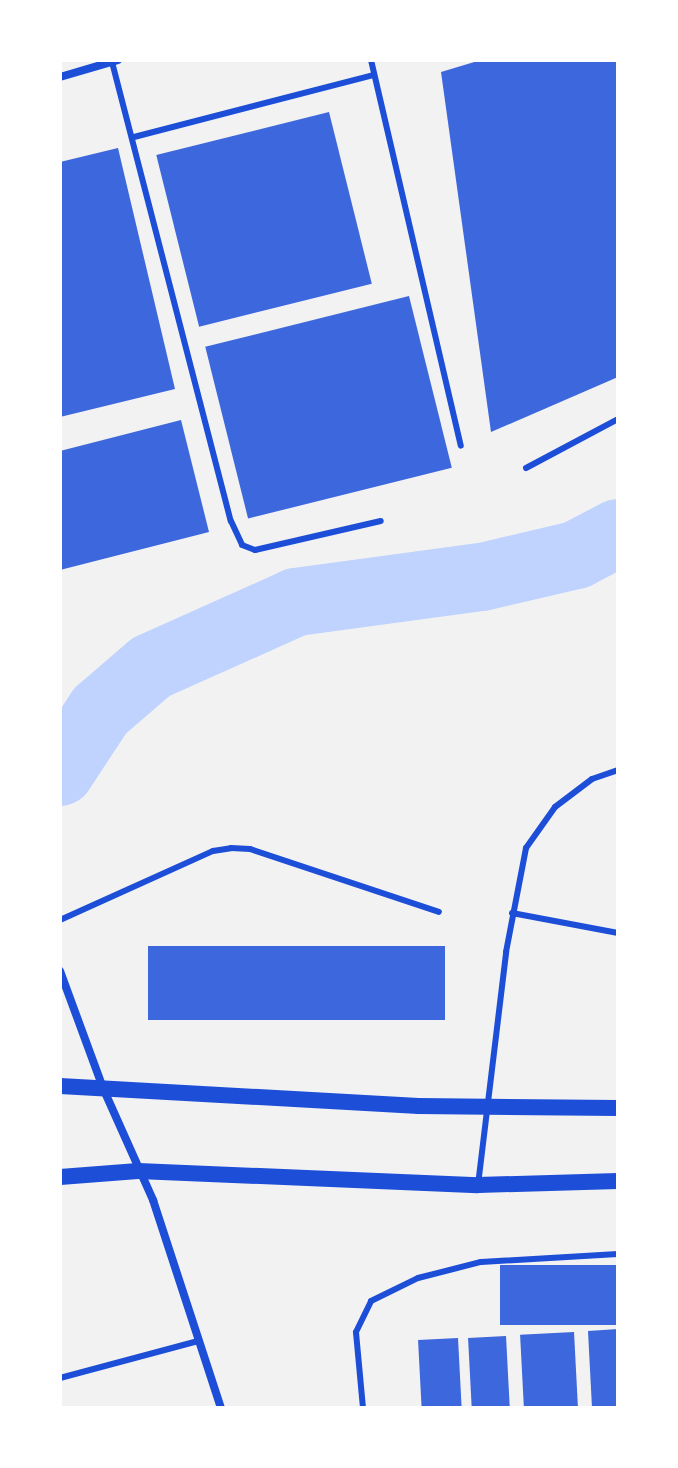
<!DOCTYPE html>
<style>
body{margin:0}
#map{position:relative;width:678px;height:1468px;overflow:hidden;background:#f2f2f2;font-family:"Source Serif 4",serif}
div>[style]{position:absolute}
.river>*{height:68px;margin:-34px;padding:0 34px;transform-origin:34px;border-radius:34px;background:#bfd3fe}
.building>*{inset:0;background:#3d67dc;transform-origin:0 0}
.service>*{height:6px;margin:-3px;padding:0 3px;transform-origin:3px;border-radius:3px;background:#1d4ed8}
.minor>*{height:8px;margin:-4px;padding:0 4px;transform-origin:4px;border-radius:4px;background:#1d4ed8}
.secondary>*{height:16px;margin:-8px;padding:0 8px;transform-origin:8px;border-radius:8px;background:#1d4ed8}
span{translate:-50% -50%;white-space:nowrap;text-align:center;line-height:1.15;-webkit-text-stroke:8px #fff;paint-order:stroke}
.frame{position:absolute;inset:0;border:62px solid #fff;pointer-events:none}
</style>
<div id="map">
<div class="river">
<div style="left:60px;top:772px;width:73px;rotate:-56.7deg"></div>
<div style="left:100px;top:711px;width:67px;rotate:-40.8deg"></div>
<div style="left:151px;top:667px;width:159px;rotate:-24.1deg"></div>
<div style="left:296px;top:602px;width:188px;rotate:-7.7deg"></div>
<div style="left:482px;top:577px;width:97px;rotate:-13.2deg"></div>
<div style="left:576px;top:555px;width:47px;rotate:-27.6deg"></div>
</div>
<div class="building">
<div style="clip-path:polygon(481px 60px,618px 60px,618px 377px,491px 432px,441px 72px)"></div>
<div style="left:329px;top:112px;width:177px;height:178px;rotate:76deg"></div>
<div style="clip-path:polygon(118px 148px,175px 389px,60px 417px,60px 162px)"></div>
<div style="left:409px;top:296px;width:177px;height:210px;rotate:76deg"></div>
<div style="clip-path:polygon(181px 420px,209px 532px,60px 570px,60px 451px)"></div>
<div style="left:148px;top:946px;width:297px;height:74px"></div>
<div style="left:618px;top:1265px;width:60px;height:118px;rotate:90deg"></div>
<div style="clip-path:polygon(618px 1329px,618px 1408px,592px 1408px,588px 1331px)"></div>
<div style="left:574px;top:1332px;width:76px;height:54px;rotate:87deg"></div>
<div style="left:506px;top:1336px;width:72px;height:38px;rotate:87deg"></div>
<div style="left:458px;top:1338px;width:70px;height:40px;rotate:87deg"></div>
</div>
<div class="service">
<div style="left:371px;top:60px;width:396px;rotate:76.9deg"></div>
<div style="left:112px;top:62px;width:474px;rotate:75.5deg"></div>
<div style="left:231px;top:521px;width:26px;rotate:65deg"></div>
<div style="left:242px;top:545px;width:14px;rotate:21deg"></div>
<div style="left:255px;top:550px;width:129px;rotate:-13deg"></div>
<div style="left:134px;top:137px;width:247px;rotate:-14.5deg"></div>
<div style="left:526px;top:468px;width:104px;rotate:-28deg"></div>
<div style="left:512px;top:913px;width:108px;rotate:10.7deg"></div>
<div style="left:60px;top:920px;width:168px;rotate:-24.3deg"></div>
<div style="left:213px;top:851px;width:18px;rotate:-9deg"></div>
<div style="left:231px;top:848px;width:19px;rotate:3deg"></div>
<div style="left:250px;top:849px;width:199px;rotate:18.4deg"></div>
<div style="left:478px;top:1185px;width:235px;rotate:-83.1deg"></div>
<div style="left:506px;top:952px;width:106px;rotate:-79.1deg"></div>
<div style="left:526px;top:848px;width:50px;rotate:-54.7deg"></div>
<div style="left:555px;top:807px;width:46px;rotate:-37.1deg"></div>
<div style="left:592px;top:779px;width:28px;rotate:-19deg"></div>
<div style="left:60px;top:1378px;width:143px;rotate:-15deg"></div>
<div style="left:363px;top:1408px;width:76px;rotate:-95.3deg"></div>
<div style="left:356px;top:1332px;width:34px;rotate:-64deg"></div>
<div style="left:371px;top:1301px;width:52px;rotate:-26.1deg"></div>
<div style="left:418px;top:1278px;width:65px;rotate:-14.3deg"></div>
<div style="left:481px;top:1262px;width:137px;rotate:-3.3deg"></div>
</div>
<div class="minor">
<div style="left:60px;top:77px;width:60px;rotate:-16.3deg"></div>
<div style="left:60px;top:971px;width:125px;rotate:69.8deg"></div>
<div style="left:103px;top:1088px;width:123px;rotate:65.9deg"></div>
<div style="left:153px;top:1200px;width:219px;rotate:71.9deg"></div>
</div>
<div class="secondary">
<div style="left:60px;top:1086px;width:359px;rotate:3.2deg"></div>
<div style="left:418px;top:1106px;width:200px;rotate:0.6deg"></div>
<div style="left:60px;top:1177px;width:78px;rotate:-4.4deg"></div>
<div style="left:138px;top:1171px;width:340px;rotate:2.4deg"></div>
<div style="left:478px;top:1185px;width:140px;rotate:-1.6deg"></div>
</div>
<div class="frame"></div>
</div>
